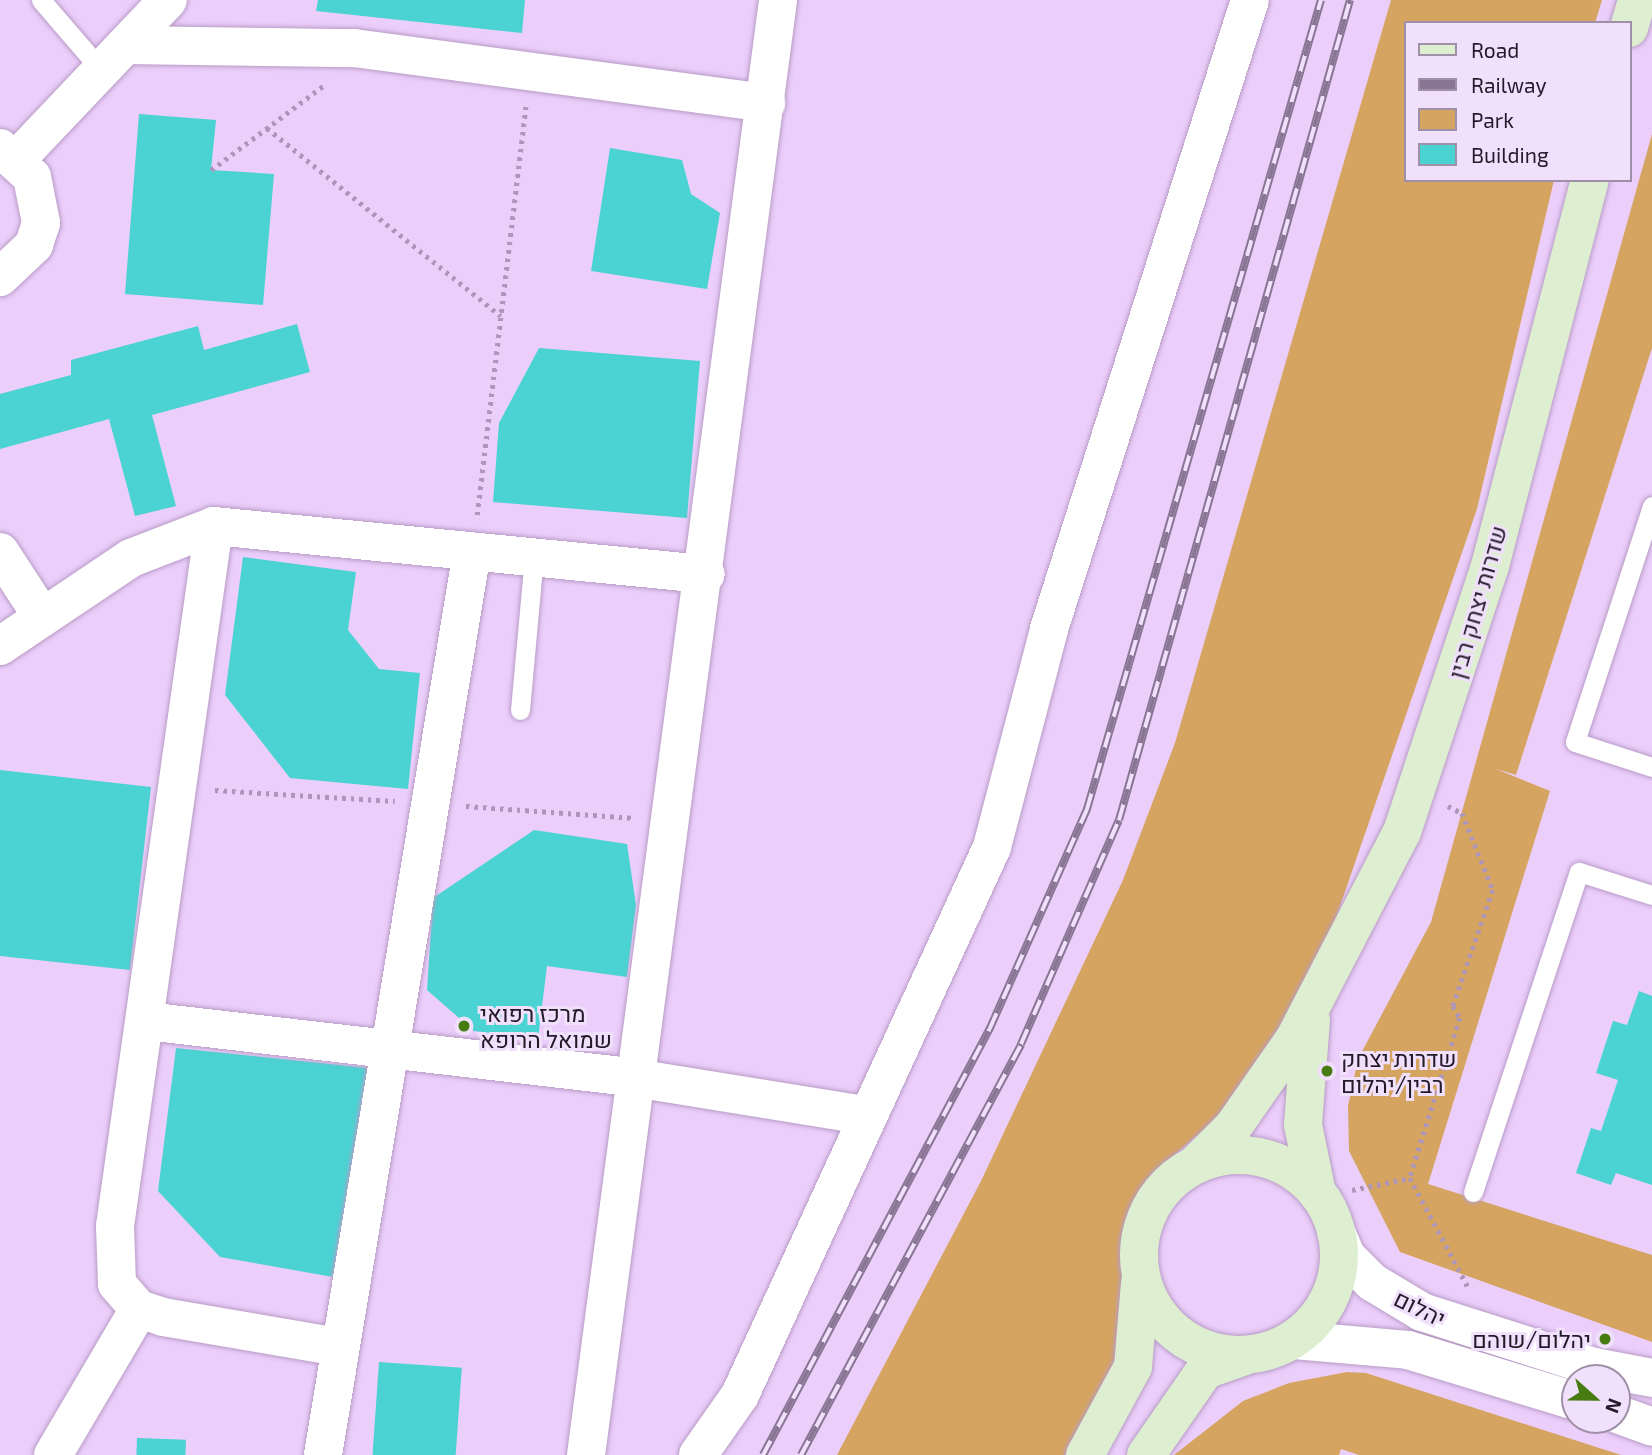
<!DOCTYPE html>
<meta charset="utf-8">
<style>
body{margin:0}
#map{position:relative;width:1652px;height:1455px;overflow:hidden;background:#ebcefa;font-family:"Exo 2",Heebo,sans-serif}
div>[style]{position:absolute}
.green>*{inset:0;background:#d5a460}
.building>*{inset:0;background:#4ad3d2;transform-origin:0 0}
.path>*{height:4.5px;margin-top:-2.25px;transform-origin:0;background:repeating-linear-gradient(90deg,#ad96ba 0 3.5px,transparent 0 8.5px)}
.roads{filter:drop-shadow(0 0 2px #b89cc6) drop-shadow(0 0 2px #b89cc6)}
.service>*{height:19px;margin:-9.5px;padding:0 9.5px;transform-origin:9.5px;border-radius:9.5px;background:#fff}
.minor>*{height:38px;margin:-19px;padding:0 19px;transform-origin:19px;border-radius:19px;background:#fff}
.tertiary>*{height:38px;margin:-19px;padding:0 19px;transform-origin:19px;border-radius:19px;background:#fff}
.secondary>*{height:38px;margin:-19px;padding:0 19px;transform-origin:19px;border-radius:19px;background:#ddeed1}
.secondary>.ring{margin:-19px;padding:0;box-sizing:content-box;background:none;border:38px solid #ddeed1;border-radius:50%}
.rail>*{height:8px;margin-top:-4px;transform-origin:0;background:repeating-linear-gradient(90deg,#f1e0fb 0 16px,#897594 0 32px);box-sizing:border-box;border-block:2px solid #897594}
.dots>*{width:19px;height:19px;translate:-50% -50%;box-sizing:border-box;border:4px solid #f1e0fb;border-radius:50%}
span{translate:-50% -50%;white-space:nowrap;text-align:center;line-height:1.15;-webkit-text-stroke:6px #f1e0fb;paint-order:stroke}
.street-label{font-size:23px;color:#231929}
.poi-label{font-size:23px;color:#231929}
.left{translate:0 -50%;text-align:left}
.right{translate:-100% -50%;text-align:right}
.legend{position:absolute;left:1404px;top:21px;width:228px;height:161px;box-sizing:border-box;background:#f1e0fb;border:2px solid #9f90a7;margin:0;padding:9px 12px;list-style:none;font-size:21px;color:#231929}
.legend li{display:flex;align-items:center;gap:14px;height:35px}
.legend b{width:35px;border:2px solid #9f90a7}
.north{position:absolute;left:1561px;top:1364px;width:70px;height:70px;box-sizing:border-box;background:#f1e0fb;border:2px solid #9f90a7;border-radius:50%;rotate:111deg;font-size:19px;font-weight:700;line-height:28px;text-align:center;color:#231929}
.north::after{content:'';display:block;margin:auto;width:24px;height:32px;background:#467c11;clip-path:polygon(50% 0,100% 100%,50% 72%,0 100%)}
</style>
<div id="map">
<div class="green">
<div style="clip-path:polygon(1391px 0,1602px 0,1595px 23px,1405px 23px,1405px 180px,1554px 180px,1477px 509px,1318px 970px,1239px 1099px,1151px 1175px,1127px 1252px,1127px 1323px,1105px 1394px,1065px 1455px,837px 1455px,981px 1181px,1123px 880px,1175px 743px)"></div>
<div style="clip-path:polygon(1652px 134px,1652px 348px,1516px 775px,1496px 769px,1550px 791px,1428px 1184px,1652px 1255px,1652px 1342px,1400px 1252px,1349px 1151px,1348px 1106px,1358px 1059px,1431px 922px)"></div>
<div style="clip-path:polygon(1347px 1372px,1366px 1373px,1621px 1455px,1359px 1455px,1341px 1449px,1339px 1455px,1174px 1455px,1243px 1401px,1289px 1383px)"></div>
</div>
<div class="building">
<div style="clip-path:polygon(318px 0,525px 0,522px 33px,316px 11px)"></div>
<div style="clip-path:polygon(139px 114px,216px 120px,211px 170px,274px 174px,263px 305px,125px 294px)"></div>
<div style="clip-path:polygon(610px 148px,682px 160px,691px 194px,720px 213px,707px 289px,591px 271px)"></div>
<div style="clip-path:polygon(297px 324px,310px 372px,152px 415px,176px 506px,135px 516px,109px 419px,0 449px,0 394px,71px 375px,71px 360px,198px 326px,204px 350px)"></div>
<div style="clip-path:polygon(539px 348px,700px 361px,687px 518px,493px 502px,499px 423px)"></div>
<div style="clip-path:polygon(243px 557px,356px 572px,348px 630px,379px 669px,420px 673px,408px 789px,290px 778px,225px 695px)"></div>
<div style="clip-path:polygon(0 770px,151px 787px,130px 970px,0 956px)"></div>
<div style="clip-path:polygon(534px 830px,627px 844px,636px 905px,627px 977px,547px 966px,538px 1039px,474px 1031px,427px 990px,433px 898px)"></div>
<div style="clip-path:polygon(1639px 991px,1652px 996px,1652px 1185px,1616px 1173px,1611px 1185px,1576px 1173px,1591px 1128px,1601px 1131px,1618px 1080px,1596px 1073px,1613px 1021px,1627px 1025px)"></div>
<div style="clip-path:polygon(176px 1048px,369px 1068px,333px 1277px,220px 1257px,158px 1191px)"></div>
<div style="left:379px;top:1362px;width:83px;height:93px;rotate:4deg"></div>
<div style="left:137px;top:1438px;width:49px;height:17px;rotate:2deg"></div>
</div>
<div class="path">
<div style="left:267px;top:128px;width:300px;rotate:38.8deg"></div>
<div style="left:211px;top:170px;width:140px;rotate:-36.9deg"></div>
<div style="left:477px;top:515px;width:411px;rotate:-83.2deg"></div>
<div style="left:215px;top:790px;width:180px;rotate:3.5deg"></div>
<div style="left:466px;top:806px;width:166px;rotate:4.1deg"></div>
<div style="left:1448px;top:806px;width:16px;rotate:27deg"></div>
<div style="left:1462px;top:813px;width:83px;rotate:68.1deg"></div>
<div style="left:1493px;top:890px;width:123px;rotate:109deg"></div>
<div style="left:1453px;top:1006px;width:14px;rotate:60deg"></div>
<div style="left:1460px;top:1018px;width:168px;rotate:107.4deg"></div>
<div style="left:1410px;top:1178px;width:123px;rotate:62deg"></div>
<div style="left:1352px;top:1190px;width:59px;rotate:-11.7deg"></div>
</div>
<div class="roads">
<div class="service">
<div style="left:41px;top:0;width:94px;rotate:49.3deg"></div>
<div style="left:1652px;top:506px;width:248px;rotate:108.1deg"></div>
<div style="left:1575px;top:742px;width:81px;rotate:18deg"></div>
<div style="left:520px;top:710px;width:154px;rotate:-84.8deg"></div>
<div style="left:1473px;top:1192px;width:337px;rotate:-71.7deg"></div>
<div style="left:1579px;top:872px;width:77px;rotate:17.5deg"></div>
</div>
<div class="minor">
<div style="left:126px;top:45px;width:228px;rotate:0.8deg"></div>
<div style="left:354px;top:48px;width:416px;rotate:7.6deg"></div>
<div style="left:0;top:148px;width:43px;rotate:42.2deg"></div>
<div style="left:32px;top:177px;width:47px;rotate:78.9deg"></div>
<div style="left:41px;top:223px;width:23px;rotate:108deg"></div>
<div style="left:34px;top:245px;width:47px;rotate:136.7deg"></div>
<div style="left:17px;top:159px;width:219px;rotate:-46.5deg"></div>
<div style="left:214px;top:526px;width:707px;rotate:98.05deg"></div>
<div style="left:115px;top:1226px;width:58px;rotate:88deg"></div>
<div style="left:117px;top:1284px;width:33px;rotate:49deg"></div>
<div style="left:139px;top:1309px;width:25px;rotate:18deg"></div>
<div style="left:163px;top:1317px;width:179px;rotate:9.7deg"></div>
<div style="left:0;top:552px;width:75px;rotate:56.9deg"></div>
<div style="left:0;top:646px;width:158px;rotate:-33.9deg"></div>
<div style="left:131px;top:558px;width:89px;rotate:-21.1deg"></div>
<div style="left:214px;top:526px;width:494px;rotate:5.6deg"></div>
<div style="left:146px;top:1021px;width:492px;rotate:6.6deg"></div>
<div style="left:635px;top:1078px;width:232px;rotate:9.2deg"></div>
<div style="left:53px;top:1455px;width:169px;rotate:-59.5deg"></div>
<div style="left:323px;top:1455px;width:916px;rotate:-80.64deg"></div>
<div style="left:586px;top:1455px;width:1468px;rotate:-82.48deg"></div>
<div style="left:698px;top:1455px;width:73px;rotate:-55deg"></div>
<div style="left:740px;top:1395px;width:603px;rotate:-65.3deg"></div>
<div style="left:992px;top:847px;width:225px;rotate:-75.3deg"></div>
<div style="left:1049px;top:629px;width:660px;rotate:-72.28deg"></div>
</div>
<div class="tertiary">
<div style="left:1336px;top:1232px;width:26px;rotate:67deg"></div>
<div style="left:1346px;top:1256px;width:37px;rotate:45deg"></div>
<div style="left:1372px;top:1282px;width:58px;rotate:31deg"></div>
<div style="left:1422px;top:1312px;width:181px;rotate:17.7deg"></div>
<div style="left:1594px;top:1367px;width:59px;rotate:10.7deg"></div>
<div style="left:1294px;top:1340px;width:114px;rotate:5deg"></div>
<div style="left:1408px;top:1350px;width:175px;rotate:17deg"></div>
<div style="left:1617px;top:1414px;width:37px;rotate:20deg"></div>
</div>
<div class="secondary">
<div style="left:1629px;top:28px;width:29px;rotate:-74deg"></div>
<div style="left:1311px;top:1020px;width:105px;rotate:94.4deg"></div>
<div style="left:1303px;top:1125px;width:69px;rotate:78.4deg"></div>
<div class="ring" style="left:1139px;top:1155px;width:162px;height:162px"></div>
<div style="left:1195px;top:1165px;width:54px;rotate:-45deg"></div>
<div style="left:1233px;top:1127px;width:108px;rotate:-55.1deg"></div>
<div style="left:1295px;top:1038px;width:232px;rotate:-62.6deg"></div>
<div style="left:1402px;top:832px;width:280px;rotate:-71.7deg"></div>
<div style="left:1490px;top:566px;width:399px;rotate:-75.5deg"></div>
<div style="left:1085px;top:1455px;width:100px;rotate:-61.4deg"></div>
<div style="left:1133px;top:1367px;width:84px;rotate:-85.2deg"></div>
<div style="left:1146px;top:1455px;width:103px;rotate:-55.2deg"></div>
<div style="left:1205px;top:1370px;width:42px;rotate:-19.3deg"></div>
</div>
</div>
<div class="rail">
<div style="left:763px;top:1455px;width:484px;rotate:-62deg"></div>
<div style="left:990px;top:1028px;width:240px;rotate:-66.1deg"></div>
<div style="left:1087px;top:809px;width:842px;rotate:-73.87deg"></div>
<div style="left:801px;top:1455px;width:466px;rotate:-61.8deg"></div>
<div style="left:1021px;top:1044px;width:244px;rotate:-66.4deg"></div>
<div style="left:1119px;top:820px;width:852px;rotate:-74.27deg"></div>
</div>
<div class="dots">
<div style="left:464px;top:1026px;background:#467c11"></div>
<div style="left:1327px;top:1071px;background:#467c11"></div>
<div style="left:1605px;top:1339px;background:#467c11"></div>
</div>
<div class="street-label">
<span style="left:1477px;top:602px;rotate:-74deg">שדרות יצחק רבין</span>
<span style="left:1420px;top:1308px;rotate:26deg">יהלום</span>
</div>
<div class="poi-label">
<span class="left" style="left:480px;top:1026px">מרכז רפואי<br>שמואל הרופא</span>
<span class="left" style="left:1341px;top:1071px">שדרות יצחק<br>רבין/יהלום</span>
<span class="right" style="left:1591px;top:1339px">יהלום/שוהם</span>
</div>
<ul class="legend">
<li><b style="height:9px;background:#ddeed1"></b>Road</li>
<li><b style="height:9px;background:#897594"></b>Railway</li>
<li><b style="height:19px;background:#d5a460"></b>Park</li>
<li><b style="height:19px;background:#4ad3d2"></b>Building</li>
</ul>
<div class="north">N</div>
</div>
